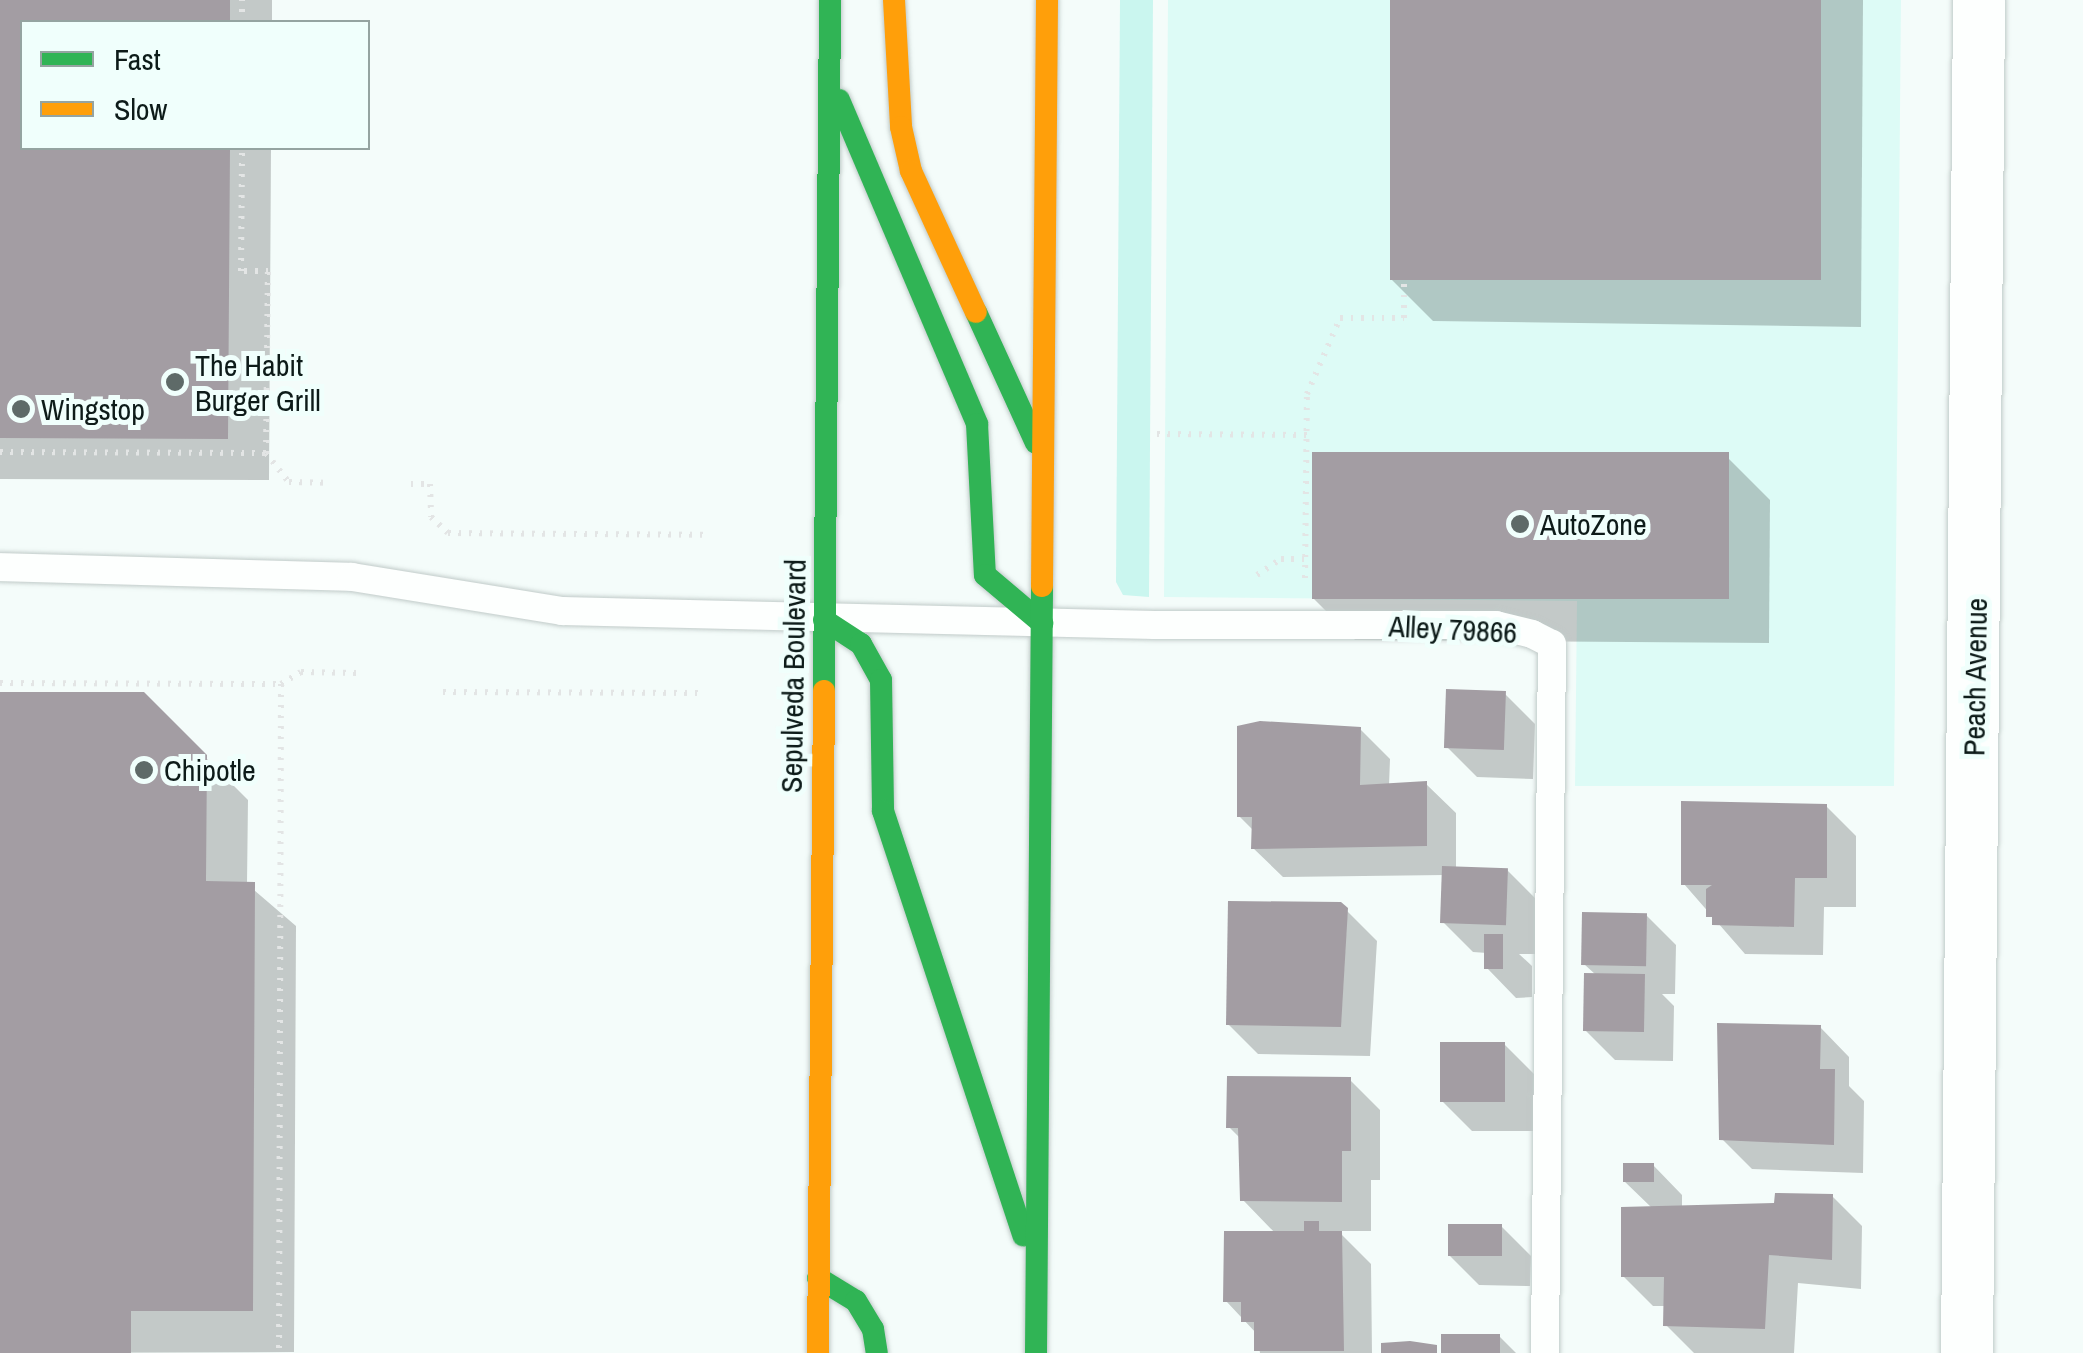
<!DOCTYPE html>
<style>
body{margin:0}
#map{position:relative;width:2083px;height:1353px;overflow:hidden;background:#f4fcfa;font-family:"Archivo Narrow",sans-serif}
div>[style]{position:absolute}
.built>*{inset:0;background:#ddfbf6}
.green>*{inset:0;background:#caf6ef}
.shadow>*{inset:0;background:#0003}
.building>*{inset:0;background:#a39da3;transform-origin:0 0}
.path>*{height:6px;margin-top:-3px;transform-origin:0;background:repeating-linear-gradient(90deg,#e3e5e5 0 2.5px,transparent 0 10.5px)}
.roads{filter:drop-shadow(0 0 2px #c1cbc9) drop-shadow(0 0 2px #c1cbc9)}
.lane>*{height:28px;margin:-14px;padding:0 14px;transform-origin:14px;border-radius:14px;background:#fdfffe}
.street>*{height:52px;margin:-26px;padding:0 26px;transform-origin:26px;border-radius:26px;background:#fdfffe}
.fast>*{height:22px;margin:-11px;padding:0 11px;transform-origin:11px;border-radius:11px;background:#30b455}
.slow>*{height:22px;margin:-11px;padding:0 11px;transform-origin:11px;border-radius:11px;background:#ff9f0a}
.dots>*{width:28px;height:28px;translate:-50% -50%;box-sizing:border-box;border:5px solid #f0fffc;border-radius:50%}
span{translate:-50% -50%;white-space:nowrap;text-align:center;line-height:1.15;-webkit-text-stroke:10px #f0fffc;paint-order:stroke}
.poi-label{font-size:30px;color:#0d1b19}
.left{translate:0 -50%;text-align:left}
.street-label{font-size:30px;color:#0d1b19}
.legend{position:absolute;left:20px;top:20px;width:350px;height:130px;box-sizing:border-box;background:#f0fffc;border:2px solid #95a4a1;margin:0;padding:12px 18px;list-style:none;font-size:30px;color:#0d1b19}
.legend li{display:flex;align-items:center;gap:20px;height:50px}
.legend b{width:50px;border:2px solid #95a4a1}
</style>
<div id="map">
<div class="built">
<div style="clip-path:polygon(1168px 0,1901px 0,1894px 786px,1575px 786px,1577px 601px,1164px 597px)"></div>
</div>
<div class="green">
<div style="clip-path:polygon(1120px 0,1153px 0,1149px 597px,1123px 595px,1116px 582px)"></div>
</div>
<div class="shadow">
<div style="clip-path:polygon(0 0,272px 0,272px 22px,22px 22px,22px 148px,271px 148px,269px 480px,0 479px)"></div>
<div style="clip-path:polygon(1392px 0,1863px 0,1861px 327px,1433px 321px,1391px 279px)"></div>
<div style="clip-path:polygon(1728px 458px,1770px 500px,1769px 643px,1355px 640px,1313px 598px)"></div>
<div style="clip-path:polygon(1505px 694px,1535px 724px,1533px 779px,1477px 777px,1447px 747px)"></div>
<div style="clip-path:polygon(143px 695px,248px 800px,247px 884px,296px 926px,294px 1352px,0 1353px,0 696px)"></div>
<div style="clip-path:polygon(1360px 729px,1390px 759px,1389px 786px,1426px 784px,1456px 813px,1456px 869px,1507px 870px,1537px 900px,1535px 954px,1519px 954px,1532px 966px,1532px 997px,1516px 998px,1487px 968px,1487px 953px,1473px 952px,1443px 922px,1445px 875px,1283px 877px,1253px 848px,1254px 831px,1239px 816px)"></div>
<div style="clip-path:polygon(1826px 806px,1856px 836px,1856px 907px,1824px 907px,1823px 955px,1745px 954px,1684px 884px)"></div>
<div style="clip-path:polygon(1340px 904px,1377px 941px,1370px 1056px,1258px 1054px,1228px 1024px)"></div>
<div style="clip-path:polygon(1646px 915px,1676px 945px,1675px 994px,1662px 994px,1674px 1006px,1673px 1061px,1615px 1060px,1585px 1030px,1596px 975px,1584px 964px)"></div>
<div style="clip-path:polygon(1820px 1027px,1849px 1057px,1849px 1086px,1864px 1101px,1863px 1173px,1752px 1169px,1722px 1139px)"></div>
<div style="clip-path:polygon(1504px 1044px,1534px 1074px,1533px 1131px,1472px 1131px,1442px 1101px)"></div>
<div style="clip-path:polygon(1350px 1080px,1380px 1110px,1380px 1180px,1371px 1180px,1371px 1231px,1338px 1231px,1371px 1264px,1372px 1353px,1260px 1353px,1257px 1334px,1226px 1301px,1276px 1234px,1243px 1200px,1241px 1139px,1228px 1126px)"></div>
<div style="clip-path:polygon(1653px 1165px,1682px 1195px,1682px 1208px,1777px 1206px,1832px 1196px,1862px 1226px,1861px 1289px,1798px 1283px,1794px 1353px,1694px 1353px,1666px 1325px,1666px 1306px,1653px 1306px,1623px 1276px,1652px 1208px,1624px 1181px)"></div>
<div style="clip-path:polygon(1501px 1226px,1531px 1256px,1530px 1286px,1479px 1285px,1449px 1255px)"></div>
<div style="clip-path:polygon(1499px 1336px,1516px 1353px,1443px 1353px)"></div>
</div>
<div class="building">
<div style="clip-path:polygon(0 0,230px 0,230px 22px,22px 22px,22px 148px,230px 148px,228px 439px,0 438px)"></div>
<div style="left:1390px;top:0;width:431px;height:280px"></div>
<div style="left:1312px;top:452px;width:417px;height:147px"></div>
<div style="left:1446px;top:689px;width:60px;height:59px;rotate:2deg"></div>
<div style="clip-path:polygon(0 692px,144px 692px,207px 755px,206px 881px,255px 882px,253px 1311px,131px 1311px,131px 1353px,0 1353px)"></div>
<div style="clip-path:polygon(1260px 721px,1361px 727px,1360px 785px,1427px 781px,1427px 846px,1251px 849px,1252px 817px,1237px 817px,1237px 726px)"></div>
<div style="clip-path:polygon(1681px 801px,1827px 804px,1827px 878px,1795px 878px,1794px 927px,1712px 925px,1712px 917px,1706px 917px,1706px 889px,1712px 885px,1681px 885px)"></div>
<div style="left:1442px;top:866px;width:66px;height:57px;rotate:2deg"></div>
<div style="clip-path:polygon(1228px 901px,1341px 902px,1348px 908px,1341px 1027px,1226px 1025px)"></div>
<div style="left:1582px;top:912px;width:65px;height:53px;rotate:1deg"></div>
<div style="left:1484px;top:934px;width:19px;height:35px"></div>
<div style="left:1584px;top:973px;width:61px;height:58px;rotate:1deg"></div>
<div style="clip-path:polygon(1717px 1023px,1821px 1025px,1820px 1069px,1835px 1069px,1834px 1145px,1719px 1140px)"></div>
<div style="left:1440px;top:1042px;width:65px;height:60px"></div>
<div style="clip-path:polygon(1227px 1076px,1351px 1077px,1351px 1151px,1342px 1151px,1342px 1202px,1240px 1201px,1238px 1128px,1226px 1128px)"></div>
<div style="left:1623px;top:1163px;width:31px;height:19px"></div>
<div style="clip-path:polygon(1775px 1193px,1833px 1194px,1832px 1260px,1769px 1255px,1765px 1329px,1663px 1326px,1664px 1277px,1621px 1277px,1621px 1207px,1774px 1203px)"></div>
<div style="clip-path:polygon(1304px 1221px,1319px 1221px,1319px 1231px,1342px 1231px,1344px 1351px,1254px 1351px,1254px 1322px,1241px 1322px,1241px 1302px,1223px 1302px,1224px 1231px,1304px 1231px)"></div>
<div style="left:1448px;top:1224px;width:54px;height:32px"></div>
<div style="left:1441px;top:1334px;width:59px;height:19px"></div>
<div style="clip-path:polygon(1410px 1341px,1437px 1345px,1437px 1353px,1381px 1353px,1381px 1343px)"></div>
</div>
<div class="path">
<div style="left:242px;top:22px;width:22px;rotate:-90deg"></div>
<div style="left:1157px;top:434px;width:150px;rotate:0.4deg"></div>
<div style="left:0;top:452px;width:266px;rotate:0.2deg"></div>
<div style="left:266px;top:453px;width:182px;rotate:-89.4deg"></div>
<div style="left:268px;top:271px;width:27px;rotate:180deg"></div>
<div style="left:241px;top:271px;width:123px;rotate:-89.5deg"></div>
<div style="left:266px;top:453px;width:37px;rotate:52deg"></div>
<div style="left:289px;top:482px;width:39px;rotate:1deg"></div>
<div style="left:411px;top:484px;width:19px"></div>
<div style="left:430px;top:484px;width:33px;rotate:88deg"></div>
<div style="left:431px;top:517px;width:23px;rotate:43deg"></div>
<div style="left:448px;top:533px;width:255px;rotate:0.4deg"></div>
<div style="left:1257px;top:575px;width:29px;rotate:-34deg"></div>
<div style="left:1281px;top:559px;width:25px"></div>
<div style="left:1305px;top:578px;width:184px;rotate:-89.4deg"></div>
<div style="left:1307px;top:394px;width:83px;rotate:-66.5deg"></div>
<div style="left:1340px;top:318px;width:64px"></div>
<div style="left:1404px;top:318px;width:38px;rotate:-90deg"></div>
<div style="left:0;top:683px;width:281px;rotate:0.2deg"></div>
<div style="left:281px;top:684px;width:669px;rotate:90.17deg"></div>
<div style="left:281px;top:684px;width:23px;rotate:-31deg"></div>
<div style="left:301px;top:672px;width:56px;rotate:1deg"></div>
<div style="left:443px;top:692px;width:259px;rotate:0.2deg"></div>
</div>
<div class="roads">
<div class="lane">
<div style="left:0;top:567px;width:352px;rotate:1.6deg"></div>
<div style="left:352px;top:577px;width:213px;rotate:9.2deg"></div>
<div style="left:562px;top:611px;width:593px;rotate:1.35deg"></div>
<div style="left:1155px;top:625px;width:341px"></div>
<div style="left:1496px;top:625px;width:37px;rotate:14deg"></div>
<div style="left:1532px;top:634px;width:22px;rotate:27deg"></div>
<div style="left:1552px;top:644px;width:709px;rotate:90.57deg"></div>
</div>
<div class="street">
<div style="left:1967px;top:1353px;width:1353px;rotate:-89.49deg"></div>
</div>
<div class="fast">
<div style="left:839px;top:100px;width:352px;rotate:66.9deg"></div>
<div style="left:977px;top:424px;width:151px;rotate:87deg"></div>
<div style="left:985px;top:575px;width:75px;rotate:40.1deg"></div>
<div style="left:976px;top:312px;width:144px;rotate:65.4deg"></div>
<div style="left:824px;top:620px;width:44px;rotate:33deg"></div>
<div style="left:861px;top:644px;width:41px;rotate:60.9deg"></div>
<div style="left:881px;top:680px;width:131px;rotate:89.1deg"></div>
<div style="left:883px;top:811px;width:447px;rotate:71.7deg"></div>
<div style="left:824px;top:691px;width:691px;rotate:-89.5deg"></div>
<div style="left:818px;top:1278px;width:44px;rotate:31.2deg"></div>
<div style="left:856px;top:1301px;width:33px;rotate:59deg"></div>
<div style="left:873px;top:1329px;width:24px;rotate:81deg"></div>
<div style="left:1036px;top:1353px;width:767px;rotate:-89.55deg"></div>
</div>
<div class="slow">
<div style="left:894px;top:0;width:127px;rotate:86.8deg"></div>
<div style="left:901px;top:127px;width:45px;rotate:77.2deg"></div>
<div style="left:911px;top:171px;width:155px;rotate:65.3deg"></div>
<div style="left:1042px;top:586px;width:586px;rotate:-89.51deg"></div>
<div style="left:818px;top:1353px;width:662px;rotate:-89.48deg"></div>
</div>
</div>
<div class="dots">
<div style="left:175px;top:382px;background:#5e6a68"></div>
<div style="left:21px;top:409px;background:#5e6a68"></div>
<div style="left:1520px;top:524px;background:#5e6a68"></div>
<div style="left:144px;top:770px;background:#5e6a68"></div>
</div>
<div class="poi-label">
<span class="left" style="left:195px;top:382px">The Habit<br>Burger Grill</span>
<span class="left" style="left:41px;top:409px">Wingstop</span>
<span class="left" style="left:1540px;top:524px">AutoZone</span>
<span class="left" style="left:164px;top:770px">Chipotle</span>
</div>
<div class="street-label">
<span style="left:1453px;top:629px;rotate:3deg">Alley 79866</span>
<span style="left:793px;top:676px;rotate:-89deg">Sepulveda Boulevard</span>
<span style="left:1975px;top:677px;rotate:-89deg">Peach Avenue</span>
</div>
<ul class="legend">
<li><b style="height:12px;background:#30b455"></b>Fast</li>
<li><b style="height:12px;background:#ff9f0a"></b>Slow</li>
</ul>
</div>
